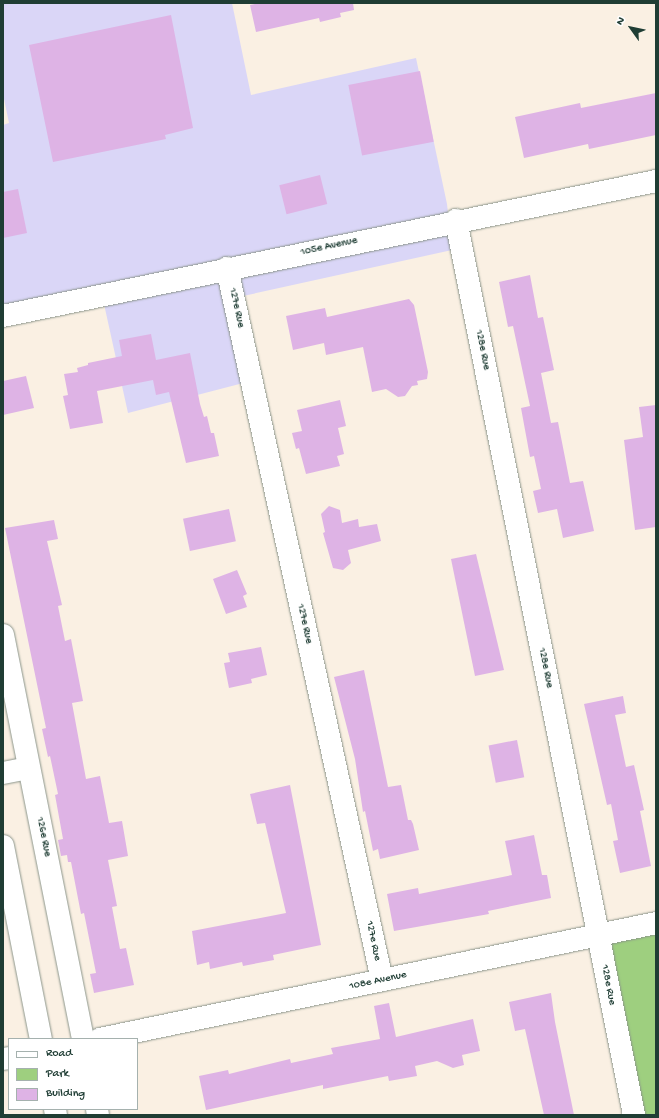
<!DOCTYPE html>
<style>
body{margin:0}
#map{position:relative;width:659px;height:1118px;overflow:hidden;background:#faf0e3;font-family:"Gochi Hand",sans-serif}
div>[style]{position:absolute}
.built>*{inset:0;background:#dad6f7}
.green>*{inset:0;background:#9ecf7f}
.building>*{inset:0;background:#deb3e5;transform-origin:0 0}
.roads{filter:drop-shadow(0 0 1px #8c968c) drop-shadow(0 0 1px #8c968c)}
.minor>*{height:22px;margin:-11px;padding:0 11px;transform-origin:11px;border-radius:11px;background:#fff}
span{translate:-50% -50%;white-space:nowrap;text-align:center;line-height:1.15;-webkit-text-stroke:4px #fff;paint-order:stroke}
.street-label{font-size:11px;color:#1f3d34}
.frame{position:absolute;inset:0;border:4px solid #1f3d34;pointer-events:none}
.legend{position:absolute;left:8px;top:1038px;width:130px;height:72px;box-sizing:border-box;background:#fff;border:1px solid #a5b1ae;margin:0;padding:5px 7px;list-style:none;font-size:12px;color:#1f3d34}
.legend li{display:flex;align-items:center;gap:8px;height:20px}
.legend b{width:20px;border:1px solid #a5b1ae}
.north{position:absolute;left:611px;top:8px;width:40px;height:40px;-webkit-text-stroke:3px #fff;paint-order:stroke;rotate:303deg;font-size:11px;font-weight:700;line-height:16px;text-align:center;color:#1f3d34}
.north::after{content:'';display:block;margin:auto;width:14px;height:18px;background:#1f3d34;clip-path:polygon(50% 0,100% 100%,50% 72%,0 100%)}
</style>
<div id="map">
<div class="built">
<div style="clip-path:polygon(3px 3px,232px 3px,251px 95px,416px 58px,447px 204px,452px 250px,234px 298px,251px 381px,128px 413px,102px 295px,3px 316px,3px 125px,9px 123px,3px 94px)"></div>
</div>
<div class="green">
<div style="clip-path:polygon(656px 923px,656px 1115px,634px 1115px,598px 935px)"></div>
</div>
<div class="building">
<div style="clip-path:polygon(259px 3px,353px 3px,354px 10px,340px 13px,341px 17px,320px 22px,319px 18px,256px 32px,250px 5px)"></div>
<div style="clip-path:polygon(171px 15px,193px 128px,165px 135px,166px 139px,53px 162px,29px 45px)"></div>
<div style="left:420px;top:71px;width:72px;height:73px;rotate:79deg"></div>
<div style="clip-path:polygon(656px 93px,656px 135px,589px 149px,588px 144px,524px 158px,515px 117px,580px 103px,581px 108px)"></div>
<div style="left:320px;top:175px;width:30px;height:42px;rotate:76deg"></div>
<div style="clip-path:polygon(18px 189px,27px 233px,3px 238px,3px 192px)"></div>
<div style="clip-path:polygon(530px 275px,538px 318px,543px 317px,554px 370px,541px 373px,551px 423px,558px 422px,570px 483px,583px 481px,594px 531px,563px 538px,557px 509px,538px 513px,533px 491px,541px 489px,534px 456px,530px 457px,521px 408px,530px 406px,513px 326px,508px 327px,499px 282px)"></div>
<div style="clip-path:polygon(409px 299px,414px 305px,428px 372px,427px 379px,417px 381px,418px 385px,412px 386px,405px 396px,398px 397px,386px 389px,372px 392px,363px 347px,326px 355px,324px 343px,293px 350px,286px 316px,325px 308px,327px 317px)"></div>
<div style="clip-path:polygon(151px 334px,156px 360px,190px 353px,200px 404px,204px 417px,207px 416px,211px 433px,214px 433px,219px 456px,186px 463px,169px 392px,156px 395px,153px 380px,97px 391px,103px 423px,70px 429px,63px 396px,68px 395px,64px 374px,78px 372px,77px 368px,88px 365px,88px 363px,122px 356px,119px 340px)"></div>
<div style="clip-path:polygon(26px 376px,34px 408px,3px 415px,3px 381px)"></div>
<div style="clip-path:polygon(340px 400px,346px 426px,338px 428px,344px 454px,337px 456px,340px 466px,306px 474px,299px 448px,296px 449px,292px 433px,302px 431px,297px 410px)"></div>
<div style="clip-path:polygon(656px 405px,656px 527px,635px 530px,624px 440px,643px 437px,639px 407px)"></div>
<div style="clip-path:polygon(329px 506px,340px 510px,342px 523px,358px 519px,359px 527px,377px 524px,381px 541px,348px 550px,351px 563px,343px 570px,333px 568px,323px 533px,325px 532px,321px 514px)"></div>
<div style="left:229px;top:509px;width:33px;height:47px;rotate:78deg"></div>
<div style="clip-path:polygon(54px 520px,58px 539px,47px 541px,62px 605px,58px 606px,65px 641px,71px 639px,83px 701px,72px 703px,86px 779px,100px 776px,109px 823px,122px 821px,128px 856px,108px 860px,117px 906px,112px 907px,120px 949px,126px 948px,134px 985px,94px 993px,90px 974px,96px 973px,84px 913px,81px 914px,71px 862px,68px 862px,67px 855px,61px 856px,58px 840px,63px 839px,55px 795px,58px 794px,50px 756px,48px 757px,42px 729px,46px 728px,5px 528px)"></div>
<div style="clip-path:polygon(476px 554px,504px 670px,475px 676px,451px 559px)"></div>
<div style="clip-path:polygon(237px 570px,247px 594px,243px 596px,247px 607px,226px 614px,213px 579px)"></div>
<div style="clip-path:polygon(261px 647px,267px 675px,251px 679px,252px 683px,229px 688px,224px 663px,230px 662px,228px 653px)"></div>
<div style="clip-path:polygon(364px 670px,388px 787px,401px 785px,408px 820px,411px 820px,413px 824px,419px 850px,380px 859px,378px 849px,373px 851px,365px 811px,363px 812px,355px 759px,334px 677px)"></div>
<div style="clip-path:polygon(623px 696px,626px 713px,615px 715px,626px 767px,634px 765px,644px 810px,640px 811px,651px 866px,620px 873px,613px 841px,618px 840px,611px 804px,607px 805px,584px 704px)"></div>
<div style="left:517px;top:740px;width:38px;height:29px;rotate:79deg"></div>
<div style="clip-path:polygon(290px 785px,321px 945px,273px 955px,274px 960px,243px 966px,242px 962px,210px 969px,209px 962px,197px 965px,192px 931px,286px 913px,265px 823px,257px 824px,250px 794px)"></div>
<div style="clip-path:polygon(534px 835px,542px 875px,547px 875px,551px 898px,488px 911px,489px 914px,394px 931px,387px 894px,418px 888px,419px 894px,512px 875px,505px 841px)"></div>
<div style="clip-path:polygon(551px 993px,555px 1022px,574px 1115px,544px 1115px,525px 1029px,515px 1031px,509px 1002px)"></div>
<div style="clip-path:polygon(389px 1003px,396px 1037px,473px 1019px,480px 1051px,462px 1055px,464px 1065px,453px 1068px,437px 1061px,415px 1066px,417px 1076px,389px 1081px,388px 1076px,323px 1089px,323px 1085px,206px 1110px,199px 1076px,228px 1070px,229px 1074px,290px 1059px,291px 1063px,333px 1054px,331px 1048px,380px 1039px,374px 1006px)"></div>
</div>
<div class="roads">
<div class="minor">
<div style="left:456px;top:220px;width:913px;rotate:78.75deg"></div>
<div style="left:227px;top:268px;width:729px;rotate:77.72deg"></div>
<div style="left:3px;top:316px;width:667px;rotate:-11.68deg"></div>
<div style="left:3px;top:635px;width:412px;rotate:78.8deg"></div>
<div style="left:3px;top:773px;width:26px;rotate:-11deg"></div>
<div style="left:3px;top:846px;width:197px;rotate:78.9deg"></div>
<div style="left:100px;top:1039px;width:568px;rotate:-11.78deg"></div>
<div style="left:3px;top:1059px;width:6px;rotate:-9deg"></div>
<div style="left:55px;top:1109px;width:6px;rotate:81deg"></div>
<div style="left:97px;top:1109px;width:6px;rotate:81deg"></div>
</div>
</div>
<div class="street-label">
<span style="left:329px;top:247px;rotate:-12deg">105e Avenue</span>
<span style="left:236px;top:308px;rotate:78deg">127e Rue</span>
<span style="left:482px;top:350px;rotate:79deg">128e Rue</span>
<span style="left:304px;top:624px;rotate:78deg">127e Rue</span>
<span style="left:545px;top:668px;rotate:79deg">128e Rue</span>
<span style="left:43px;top:837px;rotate:79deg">126e Rue</span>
<span style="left:373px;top:941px;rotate:78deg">127e Rue</span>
<span style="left:378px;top:981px;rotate:-12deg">108e Avenue</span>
<span style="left:608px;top:985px;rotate:79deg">128e Rue</span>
</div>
<div class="frame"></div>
<ul class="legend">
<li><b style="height:5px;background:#fff"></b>Road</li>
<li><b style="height:11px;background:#9ecf7f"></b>Park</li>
<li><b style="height:11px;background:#deb3e5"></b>Building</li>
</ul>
<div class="north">N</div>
</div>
